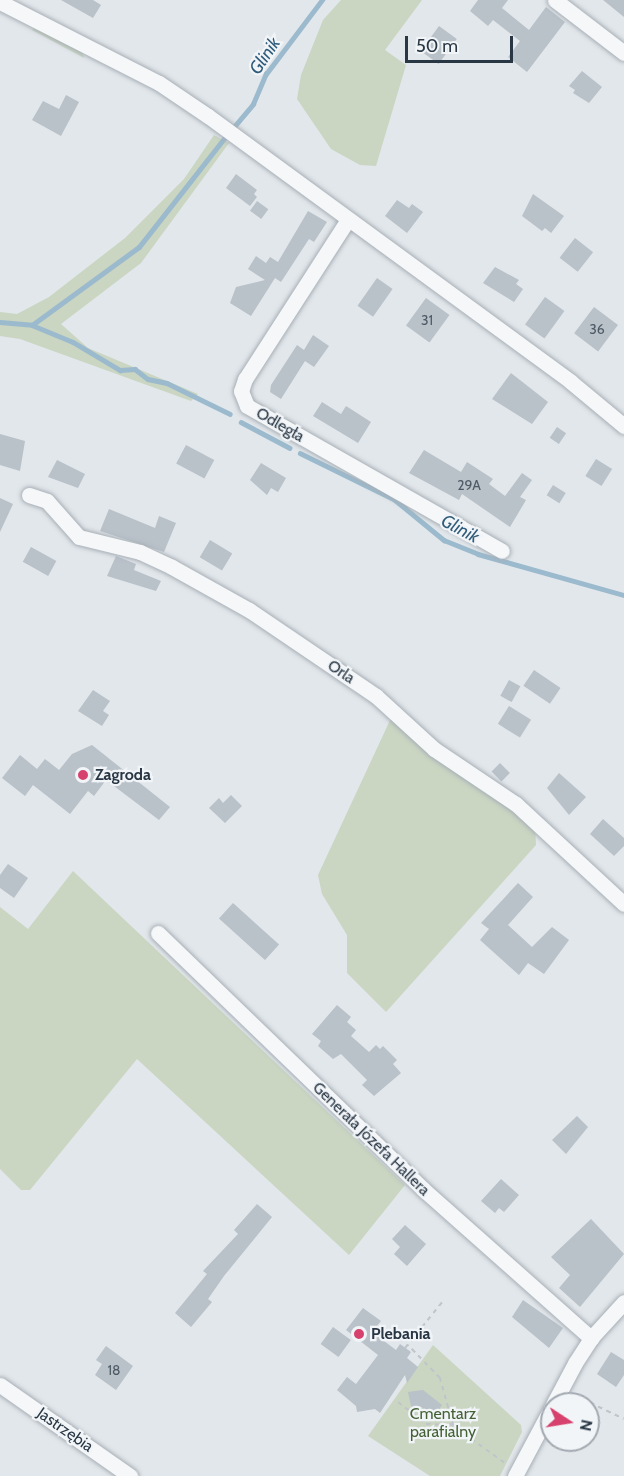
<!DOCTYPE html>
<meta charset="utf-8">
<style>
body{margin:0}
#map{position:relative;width:624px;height:1476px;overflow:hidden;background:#e2e7eb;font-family:Cabin,sans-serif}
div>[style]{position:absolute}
.green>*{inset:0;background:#cad5c2}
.stream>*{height:4.5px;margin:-2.25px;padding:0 2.25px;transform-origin:2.25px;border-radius:2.25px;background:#9bbacd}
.building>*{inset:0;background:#b9c1c9;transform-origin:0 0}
.path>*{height:2px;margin-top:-1px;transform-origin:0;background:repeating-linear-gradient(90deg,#c0c5ca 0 4.5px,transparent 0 9px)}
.roads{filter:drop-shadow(0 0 2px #a7afb6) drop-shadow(0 0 2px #a7afb6)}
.minor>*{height:15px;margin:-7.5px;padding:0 7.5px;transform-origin:7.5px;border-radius:7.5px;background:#f5f7f9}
.dots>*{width:16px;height:16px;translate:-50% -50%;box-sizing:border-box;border:3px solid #f2f5f8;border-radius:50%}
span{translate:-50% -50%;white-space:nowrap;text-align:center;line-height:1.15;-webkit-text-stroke:4.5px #f2f5f8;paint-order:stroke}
.number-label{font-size:14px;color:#4d5a65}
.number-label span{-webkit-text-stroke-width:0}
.street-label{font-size:16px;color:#293744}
.poi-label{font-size:16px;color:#293744;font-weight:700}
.left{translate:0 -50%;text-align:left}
.park-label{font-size:16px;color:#446135}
.water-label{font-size:18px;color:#305c7b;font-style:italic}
.north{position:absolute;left:540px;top:1392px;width:60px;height:60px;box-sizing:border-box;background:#f2f5f8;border:2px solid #a2a9b0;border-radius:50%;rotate:102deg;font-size:16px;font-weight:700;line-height:24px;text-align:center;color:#293744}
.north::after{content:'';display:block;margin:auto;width:21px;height:27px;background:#d6416d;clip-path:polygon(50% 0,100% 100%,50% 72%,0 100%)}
.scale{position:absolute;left:405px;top:36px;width:108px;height:27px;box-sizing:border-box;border:3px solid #293744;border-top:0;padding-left:8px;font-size:18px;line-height:21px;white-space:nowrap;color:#293744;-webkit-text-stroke:4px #f2f5f8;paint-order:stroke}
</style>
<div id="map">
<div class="green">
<div style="clip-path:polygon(341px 0,422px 0,385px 50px,406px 65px,376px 166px,360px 165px,331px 149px,297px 99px,301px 75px,323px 20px)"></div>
<div style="clip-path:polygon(38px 24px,81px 47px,84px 58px,32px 30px)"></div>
<div style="clip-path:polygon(214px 135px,229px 143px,141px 263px,61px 324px,88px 348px,198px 394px,191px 401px,20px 339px,0 336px,0 312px,17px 314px,49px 297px,125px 238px,184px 179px)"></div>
<div style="clip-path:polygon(392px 716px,535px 827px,536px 845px,386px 1012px,347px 973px,347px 935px,322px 894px,318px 875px)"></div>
<div style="clip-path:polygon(73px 871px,405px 1185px,349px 1255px,137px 1059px,30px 1190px,21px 1190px,0 1169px,0 907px,28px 929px)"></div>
<div style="clip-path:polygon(433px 1345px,521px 1425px,522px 1432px,500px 1476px,430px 1476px,368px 1436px)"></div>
</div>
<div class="stream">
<div style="left:233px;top:128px;width:31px;rotate:-50deg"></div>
<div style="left:253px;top:104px;width:33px;rotate:-67deg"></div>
<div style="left:266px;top:74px;width:93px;rotate:-52.9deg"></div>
<div style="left:0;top:322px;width:32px;rotate:5deg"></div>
<div style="left:32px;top:325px;width:44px;rotate:22.5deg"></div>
<div style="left:73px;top:342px;width:55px;rotate:30.8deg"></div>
<div style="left:120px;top:370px;width:15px;rotate:-4deg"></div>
<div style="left:135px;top:369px;width:16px;rotate:38deg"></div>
<div style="left:148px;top:379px;width:19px;rotate:12deg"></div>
<div style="left:167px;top:383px;width:70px;rotate:26.2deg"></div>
<div style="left:32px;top:325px;width:132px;rotate:-36.1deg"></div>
<div style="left:139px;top:247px;width:141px;rotate:-51.9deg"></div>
<div style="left:241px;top:422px;width:55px;rotate:28deg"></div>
<div style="left:300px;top:453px;width:105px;rotate:26.1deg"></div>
<div style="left:394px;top:499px;width:65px;rotate:39.4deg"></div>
<div style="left:444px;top:540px;width:37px;rotate:22deg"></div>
<div style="left:478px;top:554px;width:152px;rotate:15.7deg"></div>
</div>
<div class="building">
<div style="clip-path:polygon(61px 0,93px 0,101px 5px,93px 18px)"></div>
<div style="clip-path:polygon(478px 0,508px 0,502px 8px,529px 30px,546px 7px,565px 22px,527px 72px,508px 57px,520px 41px,493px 20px,488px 26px,470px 11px)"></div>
<div style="clip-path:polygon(603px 0,624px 0,624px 17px)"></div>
<div style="left:439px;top:26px;width:22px;height:31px;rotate:36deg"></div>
<div style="clip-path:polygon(582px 71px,602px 87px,589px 103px,573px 93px,575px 90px,569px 86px)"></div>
<div style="clip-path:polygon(66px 95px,79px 102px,61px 136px,32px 120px,43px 101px,59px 109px)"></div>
<div style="clip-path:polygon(236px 174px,257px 190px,254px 194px,257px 197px,250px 206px,226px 188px)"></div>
<div style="clip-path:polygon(533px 194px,564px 216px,551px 233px,545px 228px,542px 231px,522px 216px)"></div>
<div style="clip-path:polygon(397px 200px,409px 208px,412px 204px,423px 212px,407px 233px,385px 216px)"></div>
<div style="left:257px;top:201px;width:14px;height:12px;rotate:36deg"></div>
<div style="clip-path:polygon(308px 211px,327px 222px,314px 242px,309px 239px,281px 282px,275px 278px,251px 316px,230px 303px,236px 287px,265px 280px,248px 269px,256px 256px,266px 263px,270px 257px,278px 262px)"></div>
<div style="left:575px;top:238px;width:23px;height:25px;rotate:38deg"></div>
<div style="clip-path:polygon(495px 267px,519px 280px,516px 284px,523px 289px,514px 302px,483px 283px)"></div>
<div style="left:377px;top:278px;width:19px;height:34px;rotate:35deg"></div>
<div style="left:545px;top:297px;width:24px;height:34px;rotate:36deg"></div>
<div style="left:426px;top:298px;width:29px;height:34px;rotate:36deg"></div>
<div style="left:594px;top:307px;width:30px;height:33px;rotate:37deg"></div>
<div style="clip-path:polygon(313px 335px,329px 346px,314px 367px,305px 361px,281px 399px,270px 392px,271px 385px,297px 345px,304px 350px)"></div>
<div style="clip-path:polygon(511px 373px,548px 402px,532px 424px,492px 399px)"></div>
<div style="clip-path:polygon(322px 402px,341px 414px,346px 406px,371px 422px,358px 443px,313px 416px)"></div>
<div style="left:557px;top:427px;width:11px;height:13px;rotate:34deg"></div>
<div style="clip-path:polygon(0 434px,25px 441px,20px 471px,0 465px)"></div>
<div style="left:186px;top:445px;width:32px;height:21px;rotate:28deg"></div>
<div style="clip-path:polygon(424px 450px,461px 472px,467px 462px,493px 479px,489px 484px,505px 496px,522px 473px,532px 480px,520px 497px,526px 500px,510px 527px,462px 494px,459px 500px,409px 473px)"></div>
<div style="left:596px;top:459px;width:19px;height:20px;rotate:32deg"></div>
<div style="clip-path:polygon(57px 460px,85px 474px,78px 488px,48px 477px)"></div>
<div style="clip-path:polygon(261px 463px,286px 478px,278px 492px,271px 488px,267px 495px,250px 480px)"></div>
<div style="left:553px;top:485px;width:15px;height:12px;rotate:32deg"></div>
<div style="clip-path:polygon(0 498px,13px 504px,0 532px)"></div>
<div style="clip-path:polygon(109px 509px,155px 528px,159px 516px,176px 523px,164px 552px,100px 531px)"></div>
<div style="left:210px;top:540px;width:26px;height:20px;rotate:31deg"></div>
<div style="left:31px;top:547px;width:29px;height:17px;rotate:29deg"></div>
<div style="clip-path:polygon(116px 556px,136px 564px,134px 570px,161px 581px,156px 591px,107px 576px)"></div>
<div style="left:534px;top:670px;width:32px;height:19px;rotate:34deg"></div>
<div style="left:509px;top:680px;width:13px;height:18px;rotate:29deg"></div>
<div style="clip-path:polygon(93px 690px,110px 701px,103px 711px,109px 715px,102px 726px,78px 711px)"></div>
<div style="left:509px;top:706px;width:26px;height:21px;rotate:32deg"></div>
<div style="clip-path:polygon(92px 745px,170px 807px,159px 820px,106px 780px,94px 796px,88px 791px,70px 814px,33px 785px,25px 796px,2px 778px,20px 755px,37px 769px,45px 759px,59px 770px,72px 754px)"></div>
<div style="left:500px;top:763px;width:14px;height:12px;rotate:45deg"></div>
<div style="clip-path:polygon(559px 773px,586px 797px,569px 815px,547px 788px)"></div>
<div style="clip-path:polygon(231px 795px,242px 806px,225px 823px,209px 808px,219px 798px,223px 803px)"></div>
<div style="clip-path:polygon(603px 819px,624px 838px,624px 846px,614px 856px,590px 834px)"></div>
<div style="clip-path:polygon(8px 864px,28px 878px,14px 898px,0 888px,0 875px)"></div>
<div style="clip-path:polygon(518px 883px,533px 897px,508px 925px,532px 947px,552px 927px,569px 940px,544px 974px,528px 963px,519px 975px,480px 940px,489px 929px,481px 923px)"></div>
<div style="left:233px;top:903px;width:62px;height:21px;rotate:42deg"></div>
<div style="clip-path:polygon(337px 1005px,351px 1017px,347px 1022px,356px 1030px,351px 1036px,369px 1052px,376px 1045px,380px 1049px,383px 1046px,397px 1060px,393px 1064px,401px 1073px,374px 1096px,362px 1085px,367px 1080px,341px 1054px,333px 1059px,318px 1046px,321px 1041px,312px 1034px)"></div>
<div style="clip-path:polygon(577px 1116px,588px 1127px,566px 1154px,552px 1140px)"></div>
<div style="clip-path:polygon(501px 1179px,519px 1195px,504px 1212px,499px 1208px,495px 1213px,481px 1201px)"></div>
<div style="clip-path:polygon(257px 1204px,272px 1217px,224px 1276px,208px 1299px,212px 1302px,191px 1327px,175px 1313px,207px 1274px,203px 1271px,238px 1234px,234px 1230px)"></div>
<div style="clip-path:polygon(591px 1219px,624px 1254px,580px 1307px,559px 1288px,570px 1275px,551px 1257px)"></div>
<div style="clip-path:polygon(405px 1225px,426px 1244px,407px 1266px,394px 1254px,400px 1247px,392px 1239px)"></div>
<div style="clip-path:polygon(523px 1300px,563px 1328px,549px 1348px,512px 1317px)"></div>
<div style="clip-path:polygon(363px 1308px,381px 1321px,372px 1332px,396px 1350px,400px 1344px,411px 1352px,407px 1358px,418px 1367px,407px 1383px,405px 1375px,380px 1413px,375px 1409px,357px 1412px,356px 1406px,337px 1390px,347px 1377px,356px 1384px,378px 1355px,346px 1330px)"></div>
<div style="left:333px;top:1327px;width:22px;height:21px;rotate:36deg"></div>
<div style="clip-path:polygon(106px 1346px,133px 1366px,116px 1390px,95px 1375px,102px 1364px,96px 1360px)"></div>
<div style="clip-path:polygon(611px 1352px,624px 1360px,624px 1375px,616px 1387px,597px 1374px)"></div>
<div style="clip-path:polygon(423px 1390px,442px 1405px,431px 1420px,411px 1406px,408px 1392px)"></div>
</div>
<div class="path">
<div style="left:405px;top:1348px;width:60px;rotate:-51deg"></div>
<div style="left:574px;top:1395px;width:55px;rotate:25.6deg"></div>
<div style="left:398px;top:1402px;width:36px;rotate:38deg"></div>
<div style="left:426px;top:1424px;width:27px;rotate:2deg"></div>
<div style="left:453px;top:1425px;width:49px;rotate:-105.5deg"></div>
<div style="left:440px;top:1378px;width:46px;rotate:-134.1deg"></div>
<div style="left:442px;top:1418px;width:77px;rotate:35.5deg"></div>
</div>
<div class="roads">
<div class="minor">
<div style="left:555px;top:0;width:87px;rotate:37.5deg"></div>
<div style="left:0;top:2px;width:178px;rotate:27deg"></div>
<div style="left:159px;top:83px;width:59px;rotate:34deg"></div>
<div style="left:208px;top:116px;width:450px;rotate:36.2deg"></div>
<div style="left:571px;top:382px;width:69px;rotate:39.7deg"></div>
<div style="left:347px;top:221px;width:188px;rotate:122.8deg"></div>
<div style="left:245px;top:379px;width:13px;rotate:108deg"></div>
<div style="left:241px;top:391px;width:16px;rotate:68deg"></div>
<div style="left:247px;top:406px;width:293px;rotate:29.6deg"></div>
<div style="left:29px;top:495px;width:19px;rotate:18deg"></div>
<div style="left:47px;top:501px;width:48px;rotate:48.4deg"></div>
<div style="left:79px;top:537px;width:63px;rotate:13.8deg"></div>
<div style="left:140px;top:552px;width:35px;rotate:25deg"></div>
<div style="left:172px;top:567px;width:88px;rotate:29.2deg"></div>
<div style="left:249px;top:610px;width:153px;rotate:34.1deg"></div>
<div style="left:376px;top:696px;width:79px;rotate:42.4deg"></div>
<div style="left:434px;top:749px;width:99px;rotate:33.9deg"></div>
<div style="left:516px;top:804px;width:147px;rotate:42.8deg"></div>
<div style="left:158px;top:933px;width:368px;rotate:44deg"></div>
<div style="left:423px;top:1189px;width:225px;rotate:41.6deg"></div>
<div style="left:0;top:1385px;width:159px;rotate:35deg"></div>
<div style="left:515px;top:1476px;width:128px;rotate:-62deg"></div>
<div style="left:575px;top:1363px;width:30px;rotate:-57deg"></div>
<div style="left:591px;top:1338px;width:49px;rotate:-47.5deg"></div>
</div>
</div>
<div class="dots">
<div style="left:83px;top:775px;background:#d6416d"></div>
<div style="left:359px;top:1334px;background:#d6416d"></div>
</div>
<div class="number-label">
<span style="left:427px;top:320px">31</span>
<span style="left:597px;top:329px">36</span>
<span style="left:469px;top:485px">29A</span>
<span style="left:114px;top:1370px">18</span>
</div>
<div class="street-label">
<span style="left:280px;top:425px;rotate:30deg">Odległa</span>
<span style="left:341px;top:672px;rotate:34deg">Orla</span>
<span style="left:371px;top:1139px;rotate:44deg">Generała Józefa Hallera</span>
<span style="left:65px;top:1430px;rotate:35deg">Jastrzębia</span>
</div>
<div class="poi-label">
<span class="left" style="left:95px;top:775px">Zagroda</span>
<span class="left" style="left:371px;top:1334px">Plebania</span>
</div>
<div class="park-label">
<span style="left:443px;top:1423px">Cmentarz<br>parafialny</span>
</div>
<div class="water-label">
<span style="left:265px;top:56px;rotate:-56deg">Glinik</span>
<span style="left:460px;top:529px;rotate:28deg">Glinik</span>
</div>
<div class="north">N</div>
<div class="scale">50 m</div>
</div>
